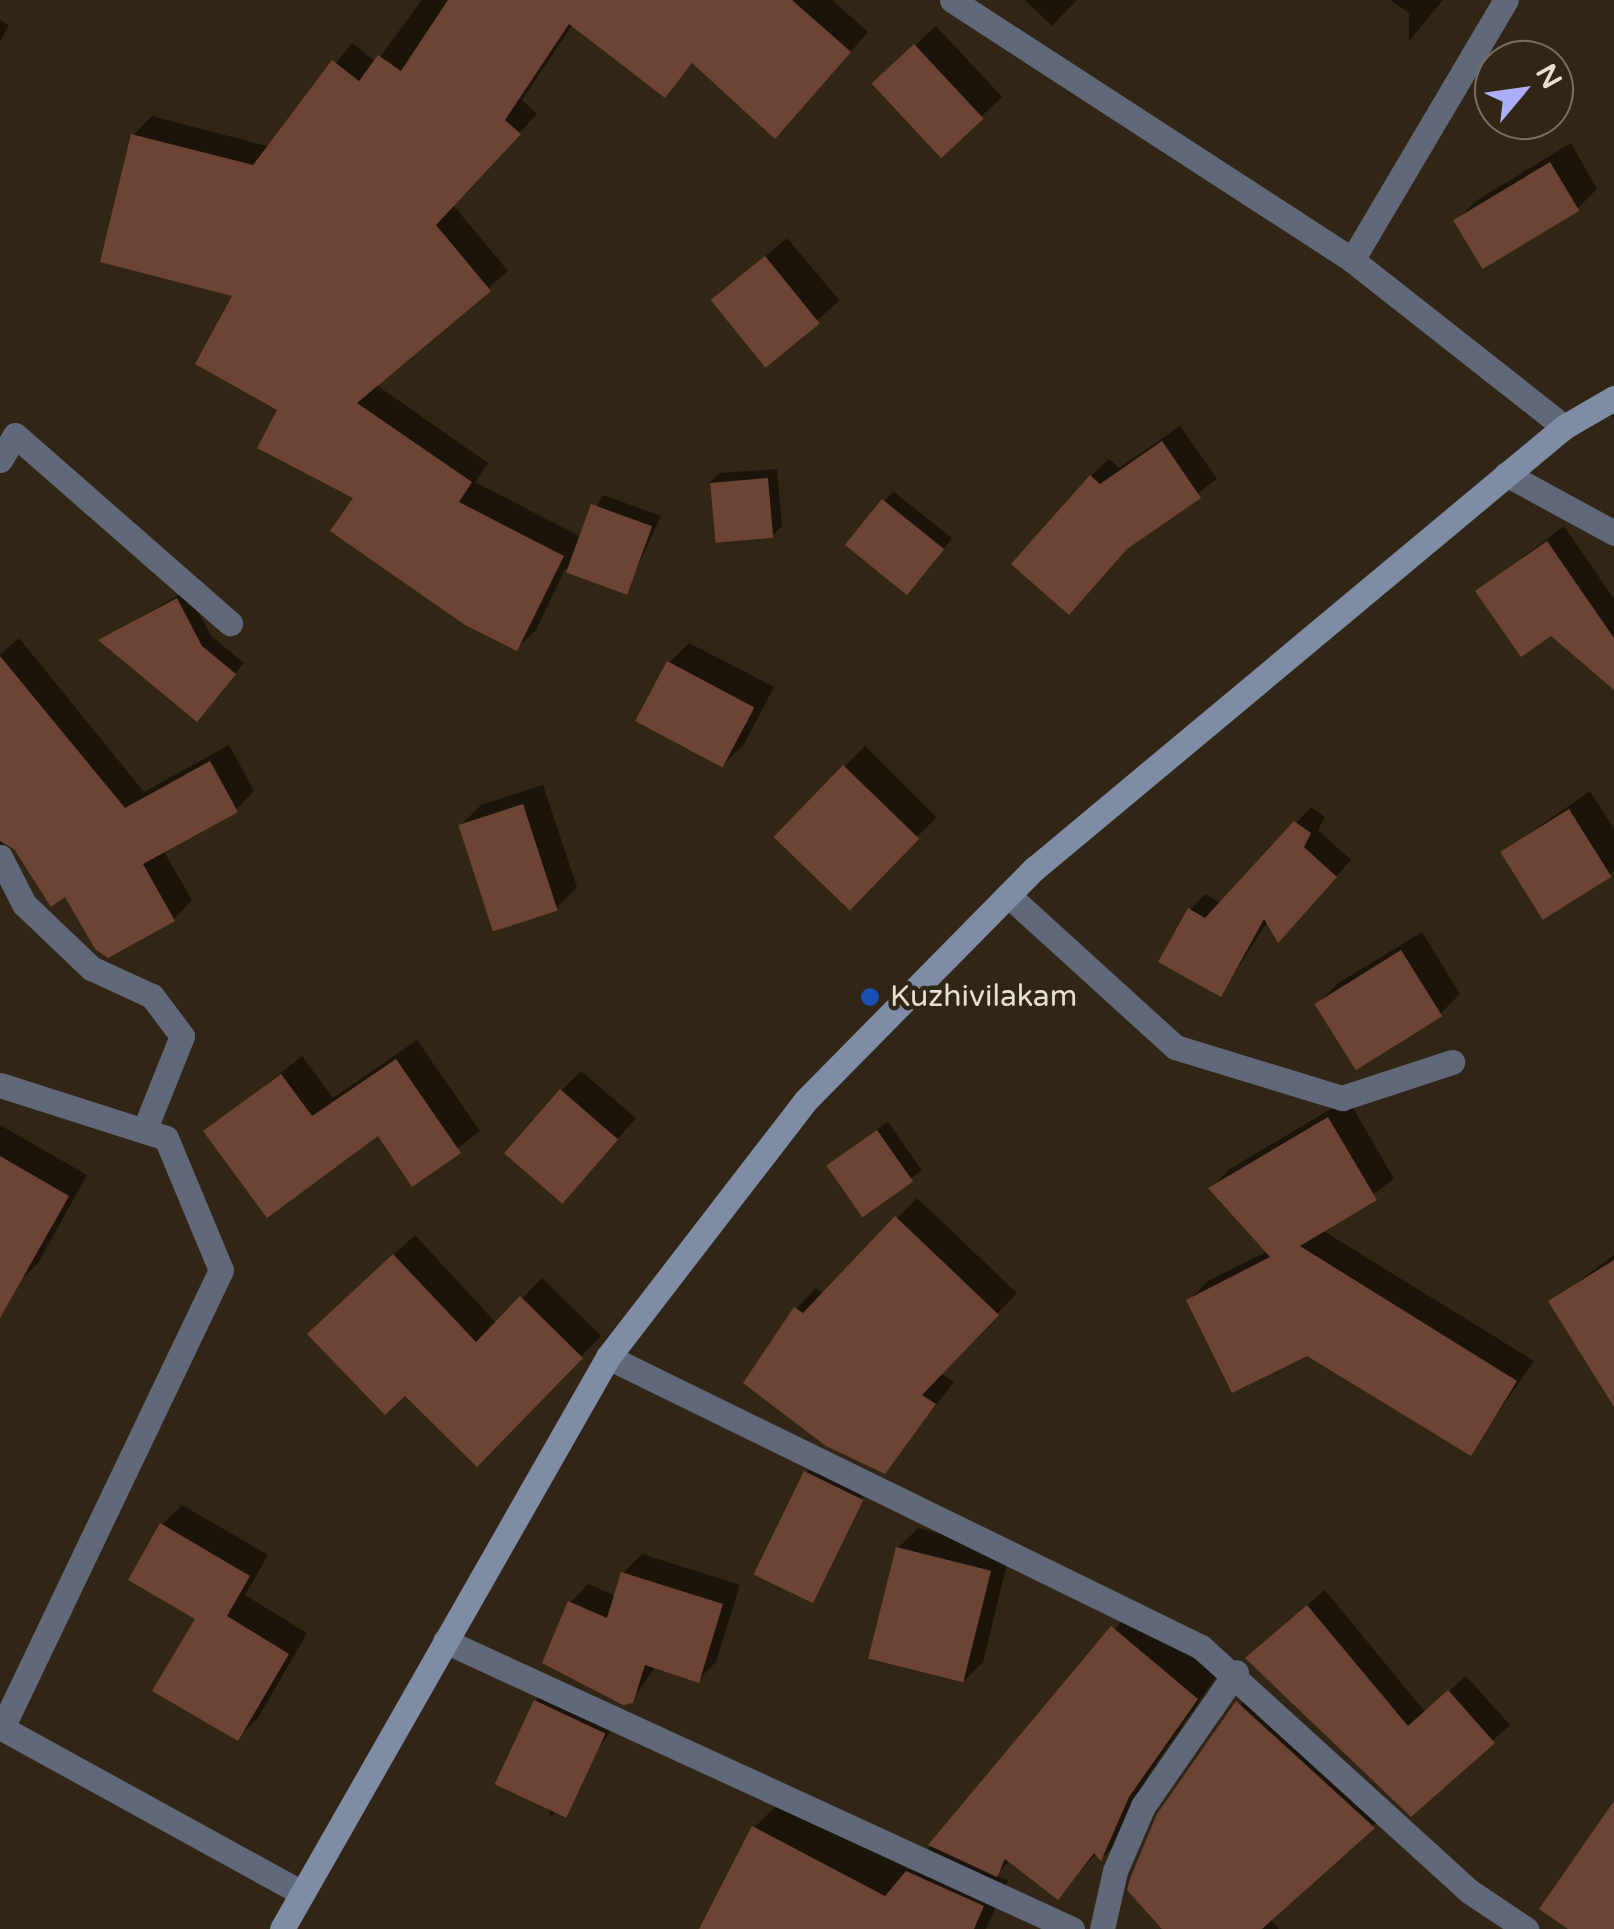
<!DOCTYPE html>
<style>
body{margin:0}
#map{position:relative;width:1614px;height:1929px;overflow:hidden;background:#312615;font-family:"Varela Round",sans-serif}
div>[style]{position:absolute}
.shadow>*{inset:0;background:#0007;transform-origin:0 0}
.building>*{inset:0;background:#6d4434;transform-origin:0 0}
.minor>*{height:25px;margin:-12.5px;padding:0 12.5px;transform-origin:12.5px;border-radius:12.5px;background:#606879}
.secondary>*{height:25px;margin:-12.5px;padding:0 12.5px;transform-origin:12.5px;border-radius:12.5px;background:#7f8ca6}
.dots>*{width:28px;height:28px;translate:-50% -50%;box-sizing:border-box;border:5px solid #312615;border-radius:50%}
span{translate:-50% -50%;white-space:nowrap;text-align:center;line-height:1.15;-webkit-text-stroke:9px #312615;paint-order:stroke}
.poi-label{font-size:30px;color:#e6dfd4}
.left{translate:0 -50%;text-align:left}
.north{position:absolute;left:1474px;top:40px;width:100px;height:100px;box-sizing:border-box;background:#312615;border:2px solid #797061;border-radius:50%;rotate:61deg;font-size:28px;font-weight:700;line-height:40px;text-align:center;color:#e6dfd4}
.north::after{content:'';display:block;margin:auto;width:35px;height:45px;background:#adaefb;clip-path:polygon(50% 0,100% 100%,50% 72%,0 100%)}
</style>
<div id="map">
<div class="shadow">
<div style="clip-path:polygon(422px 0,832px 0,868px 32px,794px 117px,694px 62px,665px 95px,573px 24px,522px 100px,537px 114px,453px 205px,508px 271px,375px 384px,488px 463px,475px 482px,581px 537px,603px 495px,661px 516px,626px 592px,565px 569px,536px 630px,517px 648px,356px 498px,281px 409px,236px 295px,133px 135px,152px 116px,270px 147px,352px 43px,376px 62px)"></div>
<div style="clip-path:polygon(1025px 0,1077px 0,1052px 26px)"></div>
<div style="clip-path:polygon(1390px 0,1443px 0,1409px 41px,1409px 13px)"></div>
<div style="clip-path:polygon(0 20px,9px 25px,0 42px)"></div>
<div style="left:936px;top:26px;width:97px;height:84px;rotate:47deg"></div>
<div style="clip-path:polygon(1571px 143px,1597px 189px,1577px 209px,1456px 221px,1476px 201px)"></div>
<div style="left:787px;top:238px;width:82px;height:96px;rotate:50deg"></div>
<div style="clip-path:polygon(1180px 426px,1217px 479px,1131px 543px,1091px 476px,1109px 459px,1119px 468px)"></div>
<div style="clip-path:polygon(777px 469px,782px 526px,772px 536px,710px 482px,720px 473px)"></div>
<div style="clip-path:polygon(894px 492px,952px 538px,919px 581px,884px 501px)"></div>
<div style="clip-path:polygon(1564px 526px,1614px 599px,1614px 686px,1551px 632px,1478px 591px)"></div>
<div style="clip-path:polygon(187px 590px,211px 636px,244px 663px,206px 709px,101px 640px)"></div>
<div style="clip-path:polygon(19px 638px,144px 792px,229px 745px,254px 791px,236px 810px,163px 850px,192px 900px,174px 919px,66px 894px,11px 842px,3px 841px,0 852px,0 655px)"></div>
<div style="clip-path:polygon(689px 643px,774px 687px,744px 744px,724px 764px,669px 663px)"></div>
<div style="left:865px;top:746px;width:101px;height:127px;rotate:45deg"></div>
<div style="clip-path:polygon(543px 785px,577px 887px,557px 907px,461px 825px,481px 805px)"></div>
<div style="clip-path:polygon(1590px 791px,1614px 829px,1614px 871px,1543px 916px,1503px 852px)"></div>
<div style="clip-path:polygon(1311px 807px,1325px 817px,1318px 830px,1351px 860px,1293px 924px,1268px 921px,1221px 994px,1190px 910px,1205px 894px,1222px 904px)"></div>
<div style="clip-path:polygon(1422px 932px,1460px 994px,1440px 1014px,1317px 1004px,1337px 984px)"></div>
<div style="clip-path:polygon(417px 1040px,480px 1131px,412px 1183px,378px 1133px,207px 1131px,302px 1056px,333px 1098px)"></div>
<div style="clip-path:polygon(581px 1071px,636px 1118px,565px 1200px,561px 1091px)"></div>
<div style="clip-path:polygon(1348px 1099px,1394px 1179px,1322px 1230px,1534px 1361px,1470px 1453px,1307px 1353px,1189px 1300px,1208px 1281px,1268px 1251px,1211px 1188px,1230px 1169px)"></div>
<div style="left:888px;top:1122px;width:59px;height:74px;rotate:55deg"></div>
<div style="clip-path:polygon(0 1125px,87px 1175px,38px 1263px,18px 1283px,0 1273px)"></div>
<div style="clip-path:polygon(917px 1198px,1017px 1293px,940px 1373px,954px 1382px,884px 1471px,796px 1309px,816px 1288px,824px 1294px)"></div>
<div style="clip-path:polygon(415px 1235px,497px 1324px,542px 1278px,601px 1336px,477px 1464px,330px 1314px)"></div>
<div style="clip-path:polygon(1614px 1255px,1614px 1383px,1551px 1302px)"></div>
<div style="clip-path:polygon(816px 1463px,870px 1489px,786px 1586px,806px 1473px)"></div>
<div style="clip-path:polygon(182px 1505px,268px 1555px,245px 1595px,307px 1633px,258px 1718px,238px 1738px,162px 1525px)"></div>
<div style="clip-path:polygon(918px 1528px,1010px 1551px,983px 1662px,963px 1682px,898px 1548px)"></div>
<div style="clip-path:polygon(642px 1554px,740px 1585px,716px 1662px,698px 1680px,656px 1666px,632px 1700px,570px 1603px,588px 1584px,616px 1596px,623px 1573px)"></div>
<div style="clip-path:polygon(1325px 1590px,1425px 1712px,1466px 1676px,1510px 1725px,1411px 1813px,1264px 1642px)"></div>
<div style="clip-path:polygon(1133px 1608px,1216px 1677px,1149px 1774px,1121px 1838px,1102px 1858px,1097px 1852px,1058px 1897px,1010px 1860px,995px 1875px,1008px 1880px,986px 1929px,701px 1929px,754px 1828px,780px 1802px,910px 1870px)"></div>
<div style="clip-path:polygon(556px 1681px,624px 1712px,550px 1818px,536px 1701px)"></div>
<div style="clip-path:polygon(1258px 1682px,1394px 1806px,1270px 1919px,1279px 1929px,1165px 1929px,1160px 1815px)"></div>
</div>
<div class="building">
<div style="clip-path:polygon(448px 0,792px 0,851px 52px,775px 139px,692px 63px,665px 98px,569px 24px,505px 120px,521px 134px,436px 225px,491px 291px,357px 403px,472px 482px,459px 502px,564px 556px,517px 651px,465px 625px,330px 531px,353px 498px,257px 448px,277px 410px,195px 364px,232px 296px,100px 262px,131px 134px,253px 165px,332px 60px,359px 81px,378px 55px,401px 71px)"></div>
<div style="left:914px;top:44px;width:102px;height:58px;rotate:47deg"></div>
<div style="left:1550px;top:162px;width:57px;height:113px;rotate:59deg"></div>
<div style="left:765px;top:256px;width:87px;height:70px;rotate:51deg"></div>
<div style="clip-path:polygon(1162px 441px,1201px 498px,1127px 549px,1069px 615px,1011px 564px,1090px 475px,1100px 484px)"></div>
<div style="left:768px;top:478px;width:60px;height:58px;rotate:85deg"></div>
<div style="left:882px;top:499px;width:80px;height:59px;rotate:39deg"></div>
<div style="left:591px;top:504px;width:65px;height:73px;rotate:20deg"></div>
<div style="clip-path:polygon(1547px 541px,1614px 638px,1614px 690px,1551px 636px,1521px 657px,1475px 591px)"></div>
<div style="clip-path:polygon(177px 598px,202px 646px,236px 674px,197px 722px,98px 640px)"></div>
<div style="clip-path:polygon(0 656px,125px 808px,210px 761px,238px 812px,143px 864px,175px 921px,108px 958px,95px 949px,65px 897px,51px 907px,14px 849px,0 841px)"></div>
<div style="left:667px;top:661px;width:99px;height:68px;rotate:28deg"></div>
<div style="left:843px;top:765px;width:106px;height:100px;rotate:44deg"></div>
<div style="left:523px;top:804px;width:112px;height:68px;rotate:72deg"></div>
<div style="left:1569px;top:809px;width:80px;height:81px;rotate:58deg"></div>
<div style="clip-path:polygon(1294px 821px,1311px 833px,1304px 847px,1337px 877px,1278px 943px,1264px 919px,1221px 997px,1158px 962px,1188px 908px,1205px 918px)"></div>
<div style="left:1401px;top:950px;width:78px;height:102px;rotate:58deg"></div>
<div style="clip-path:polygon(396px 1059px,461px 1153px,412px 1187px,378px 1136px,267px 1218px,203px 1131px,281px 1074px,312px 1116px)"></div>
<div style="left:560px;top:1089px;width:77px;height:85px;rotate:41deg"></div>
<div style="clip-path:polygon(1328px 1117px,1377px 1200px,1300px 1246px,1517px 1381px,1471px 1456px,1307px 1356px,1232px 1393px,1186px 1300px,1270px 1257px,1208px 1188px)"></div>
<div style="left:877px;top:1130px;width:63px;height:62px;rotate:55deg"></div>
<div style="clip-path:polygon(0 1156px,69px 1196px,0 1318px)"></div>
<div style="clip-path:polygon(895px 1216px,999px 1315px,922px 1395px,936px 1404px,885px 1474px,826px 1446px,743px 1383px,794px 1307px,803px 1313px)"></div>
<div style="clip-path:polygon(393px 1254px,476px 1342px,520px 1296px,583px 1358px,477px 1467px,405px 1396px,385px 1415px,307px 1334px)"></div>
<div style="clip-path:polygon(1614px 1260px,1614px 1407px,1548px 1301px)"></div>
<div style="left:804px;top:1471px;width:66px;height:115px;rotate:26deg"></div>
<div style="clip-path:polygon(160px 1523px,250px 1576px,227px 1616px,289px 1654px,238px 1741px,152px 1691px,195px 1619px,128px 1580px)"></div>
<div style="left:896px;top:1547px;width:98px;height:115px;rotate:14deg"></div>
<div style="clip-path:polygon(621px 1572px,723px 1604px,699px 1683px,645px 1665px,633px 1703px,623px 1705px,542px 1663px,568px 1601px,607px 1618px)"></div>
<div style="clip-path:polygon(1307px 1605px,1408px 1726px,1448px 1690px,1495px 1743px,1411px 1817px,1245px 1658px)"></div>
<div style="clip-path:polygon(1111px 1626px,1198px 1699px,1129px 1797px,1101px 1861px,1094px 1853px,1058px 1900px,1005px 1859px,997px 1877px,928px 1845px)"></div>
<div style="left:534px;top:1700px;width:79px;height:93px;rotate:25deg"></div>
<div style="clip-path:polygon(1236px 1701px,1375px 1828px,1262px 1929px,1162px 1929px,1127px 1890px,1131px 1876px,1157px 1814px)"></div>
<div style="clip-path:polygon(1614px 1801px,1614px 1929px,1568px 1929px,1539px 1909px)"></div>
<div style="clip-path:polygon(752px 1826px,885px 1896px,906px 1871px,984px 1906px,974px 1929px,699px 1929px)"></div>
</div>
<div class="minor">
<div style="left:952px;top:0;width:477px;rotate:33deg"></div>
<div style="left:1352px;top:260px;width:270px;rotate:38.2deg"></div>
<div style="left:1352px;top:260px;width:302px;rotate:-59.4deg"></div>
<div style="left:0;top:460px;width:29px;rotate:-59deg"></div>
<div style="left:15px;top:435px;width:286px;rotate:41.2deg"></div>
<div style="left:1506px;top:474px;width:123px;rotate:28.6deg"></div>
<div style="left:0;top:857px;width:53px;rotate:62.9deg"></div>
<div style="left:24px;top:904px;width:93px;rotate:43.7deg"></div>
<div style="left:91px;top:968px;width:67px;rotate:24.7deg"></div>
<div style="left:152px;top:996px;width:50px;rotate:53.1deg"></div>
<div style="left:182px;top:1036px;width:102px;rotate:111.8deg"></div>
<div style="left:1008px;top:895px;width:226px;rotate:42.3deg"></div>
<div style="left:1175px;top:1047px;width:175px;rotate:17deg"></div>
<div style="left:1342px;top:1098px;width:116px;rotate:-18.1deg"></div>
<div style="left:0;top:1085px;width:174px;rotate:17.7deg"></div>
<div style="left:166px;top:1138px;width:143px;rotate:67.4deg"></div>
<div style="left:221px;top:1270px;width:508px;rotate:115.56deg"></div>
<div style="left:608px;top:1357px;width:660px;rotate:26.06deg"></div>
<div style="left:1201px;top:1647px;width:362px;rotate:42.3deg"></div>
<div style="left:1469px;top:1891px;width:69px;rotate:33.7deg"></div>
<div style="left:445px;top:1641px;width:690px;rotate:24.67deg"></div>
<div style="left:0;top:1727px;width:345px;rotate:28.8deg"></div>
<div style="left:1102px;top:1929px;width:59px;rotate:-77.4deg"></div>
<div style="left:1115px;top:1871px;width:71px;rotate:-66.7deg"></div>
<div style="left:1143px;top:1806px;width:163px;rotate:-55.2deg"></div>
</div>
<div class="secondary">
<div style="left:282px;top:1929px;width:658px;rotate:-60.32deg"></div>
<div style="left:608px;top:1357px;width:324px;rotate:-52.4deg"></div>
<div style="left:806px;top:1100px;width:325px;rotate:-45.4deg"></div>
<div style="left:1034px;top:869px;width:690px;rotate:-39.83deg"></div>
<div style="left:1564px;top:427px;width:58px;rotate:-30.1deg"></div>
</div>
<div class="dots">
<div style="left:870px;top:997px;background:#1a4fb4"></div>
</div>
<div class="poi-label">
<span class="left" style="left:890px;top:997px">Kuzhivilakam</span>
</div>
<div class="north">N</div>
</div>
